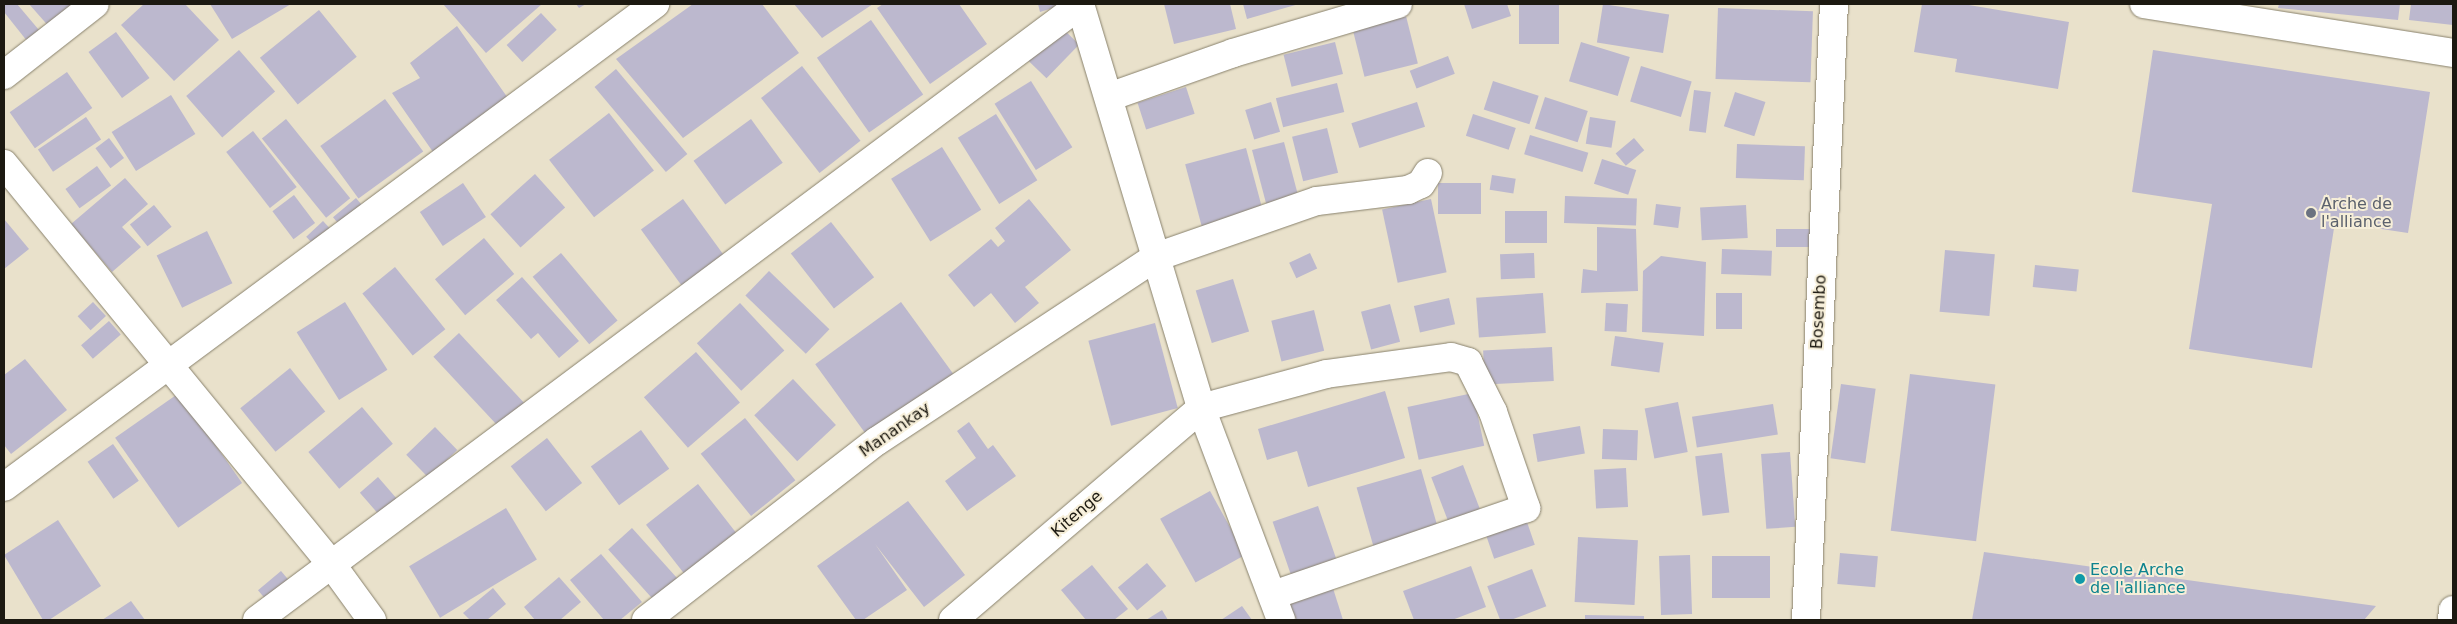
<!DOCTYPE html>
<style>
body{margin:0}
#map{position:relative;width:2457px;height:624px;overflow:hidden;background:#e9e1cb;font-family:"DejaVu Sans",sans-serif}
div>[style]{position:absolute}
.building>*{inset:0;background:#bcb8ce;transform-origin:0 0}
.roads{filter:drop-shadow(0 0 1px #89826d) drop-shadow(0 0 1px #89826d)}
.minor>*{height:28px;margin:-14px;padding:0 14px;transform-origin:14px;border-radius:14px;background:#fff}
.dots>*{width:14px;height:14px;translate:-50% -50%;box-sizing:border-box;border:2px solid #f6eed8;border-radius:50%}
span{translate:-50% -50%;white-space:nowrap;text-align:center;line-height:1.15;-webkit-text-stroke:4px #f6eed8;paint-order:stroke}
.worship-label{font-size:16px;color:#5b616d}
.left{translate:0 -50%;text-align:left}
.street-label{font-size:16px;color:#1c1911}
.culture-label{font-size:16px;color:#0d838f}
.frame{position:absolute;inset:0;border:5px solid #1c1911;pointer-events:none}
</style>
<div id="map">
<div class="building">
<div style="clip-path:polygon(4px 4px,17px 4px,44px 36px,31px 46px,4px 12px)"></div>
<div style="clip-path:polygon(29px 4px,99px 4px,59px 38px)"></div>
<div style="clip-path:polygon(144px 4px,185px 4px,219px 40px,174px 81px,121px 25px)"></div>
<div style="clip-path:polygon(210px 4px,291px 4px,232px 39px)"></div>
<div style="clip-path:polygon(443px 4px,542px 4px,486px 53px)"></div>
<div style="clip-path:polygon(576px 4px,586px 4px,579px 8px)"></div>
<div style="clip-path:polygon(693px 4px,762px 4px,799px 53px,683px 138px,616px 59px)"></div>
<div style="clip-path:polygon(794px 4px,873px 4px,822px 38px)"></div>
<div style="clip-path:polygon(883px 4px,959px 4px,987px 44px,930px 84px,877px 8px)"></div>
<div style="clip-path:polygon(1038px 4px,1065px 4px,1040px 12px)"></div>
<div style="clip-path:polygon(1164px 4px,1230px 4px,1236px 29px,1174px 44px)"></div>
<div style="clip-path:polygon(1243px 4px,1299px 4px,1247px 19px)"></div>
<div style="clip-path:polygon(1464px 4px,1507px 4px,1511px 16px,1472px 29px)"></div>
<div style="left:1519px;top:4px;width:40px;height:40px"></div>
<div style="left:1603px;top:4px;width:67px;height:39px;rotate:9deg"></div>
<div style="clip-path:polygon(1922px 4px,1963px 4px,2069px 22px,2058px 89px,1955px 72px,1957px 59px,1914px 52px)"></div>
<div style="clip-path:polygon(2279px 4px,2400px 4px,2398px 20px,2278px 8px)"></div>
<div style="clip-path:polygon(2411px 4px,2453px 4px,2453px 25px,2409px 20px)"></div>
<div style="left:1718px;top:8px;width:95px;height:71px;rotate:2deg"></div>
<div style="left:319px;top:10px;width:60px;height:76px;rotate:51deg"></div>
<div style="left:541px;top:13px;width:23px;height:47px;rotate:47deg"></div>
<div style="left:1406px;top:16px;width:49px;height:55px;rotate:76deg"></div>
<div style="left:871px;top:20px;width:91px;height:66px;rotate:55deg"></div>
<div style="left:1059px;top:25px;width:28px;height:47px;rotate:44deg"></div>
<div style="clip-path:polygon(457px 26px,510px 101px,433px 152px,392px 93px,420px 78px,410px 63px)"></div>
<div style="left:116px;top:32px;width:57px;height:34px;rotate:54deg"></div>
<div style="left:1335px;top:42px;width:33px;height:53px;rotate:76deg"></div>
<div style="left:1581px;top:42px;width:51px;height:41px;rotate:17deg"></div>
<div style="left:239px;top:50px;width:55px;height:70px;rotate:49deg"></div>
<div style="clip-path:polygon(2153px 50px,2430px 92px,2408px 233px,2335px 222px,2312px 368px,2189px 349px,2212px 204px,2132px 192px)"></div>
<div style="left:1448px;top:56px;width:19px;height:41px;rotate:69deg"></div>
<div style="left:802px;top:66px;width:95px;height:52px;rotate:52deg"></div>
<div style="left:1641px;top:66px;width:53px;height:37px;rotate:17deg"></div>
<div style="left:616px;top:69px;width:111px;height:28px;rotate:50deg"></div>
<div style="left:67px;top:72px;width:44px;height:70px;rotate:55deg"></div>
<div style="left:1031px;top:81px;width:78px;height:43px;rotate:58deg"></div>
<div style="left:1493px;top:81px;width:48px;height:30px;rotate:18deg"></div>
<div style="left:1337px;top:83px;width:30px;height:63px;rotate:76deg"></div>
<div style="left:1186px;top:87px;width:28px;height:51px;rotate:72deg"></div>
<div style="left:1694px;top:90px;width:17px;height:41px;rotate:7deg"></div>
<div style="left:1735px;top:92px;width:32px;height:36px;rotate:18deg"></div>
<div style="left:171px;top:95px;width:46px;height:70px;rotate:58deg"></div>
<div style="left:1545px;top:97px;width:45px;height:33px;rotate:18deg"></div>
<div style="left:385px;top:99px;width:65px;height:80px;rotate:54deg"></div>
<div style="left:1271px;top:102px;width:31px;height:27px;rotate:73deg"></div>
<div style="left:1417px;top:102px;width:26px;height:69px;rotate:72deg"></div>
<div style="left:609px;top:113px;width:73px;height:76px;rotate:52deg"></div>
<div style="left:996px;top:114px;width:78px;height:45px;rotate:58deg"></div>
<div style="left:1473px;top:114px;width:45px;height:23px;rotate:18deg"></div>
<div style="left:86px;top:117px;width:27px;height:58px;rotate:56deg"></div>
<div style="left:1590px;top:117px;width:26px;height:27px;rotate:9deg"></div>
<div style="left:286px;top:119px;width:102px;height:31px;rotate:51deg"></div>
<div style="left:751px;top:119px;width:54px;height:71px;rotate:54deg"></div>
<div style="left:1327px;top:128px;width:46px;height:36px;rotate:76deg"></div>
<div style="left:253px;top:131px;width:71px;height:34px;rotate:52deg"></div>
<div style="left:1530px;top:135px;width:61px;height:20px;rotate:17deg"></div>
<div style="left:109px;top:138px;width:25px;height:17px;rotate:53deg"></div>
<div style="left:1634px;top:138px;width:16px;height:24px;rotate:50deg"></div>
<div style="clip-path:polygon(1284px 142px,1299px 199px,1271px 222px,1252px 150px)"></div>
<div style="left:1737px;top:144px;width:68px;height:34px;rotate:2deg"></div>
<div style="left:942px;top:147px;width:74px;height:60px;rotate:58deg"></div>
<div style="left:1246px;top:148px;width:78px;height:63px;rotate:75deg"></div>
<div style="left:1602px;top:159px;width:36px;height:26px;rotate:18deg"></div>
<div style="left:97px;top:166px;width:24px;height:39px;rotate:54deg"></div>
<div style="left:535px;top:174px;width:45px;height:60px;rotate:48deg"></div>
<div style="left:1492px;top:175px;width:24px;height:15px;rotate:9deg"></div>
<div style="clip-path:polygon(125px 178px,148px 204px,122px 227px,141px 247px,112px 272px,71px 224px)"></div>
<div style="left:463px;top:183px;width:41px;height:52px;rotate:56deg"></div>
<div style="left:1438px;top:183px;width:43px;height:31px"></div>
<div style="left:294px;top:195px;width:35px;height:27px;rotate:53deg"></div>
<div style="left:1565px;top:196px;width:72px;height:27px;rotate:2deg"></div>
<div style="left:356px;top:198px;width:17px;height:30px;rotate:50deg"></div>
<div style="left:683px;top:199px;width:71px;height:52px;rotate:54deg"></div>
<div style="clip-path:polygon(1029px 199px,1071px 250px,1025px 287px,1039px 303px,1015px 323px,991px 293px,974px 307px,948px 275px,991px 239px,998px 247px,1005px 241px,995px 228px)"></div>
<div style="left:1431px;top:199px;width:75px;height:50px;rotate:78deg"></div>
<div style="left:1656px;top:204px;width:25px;height:21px;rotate:7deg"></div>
<div style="left:154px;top:205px;width:28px;height:31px;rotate:51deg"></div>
<div style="left:1746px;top:205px;width:33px;height:46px;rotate:87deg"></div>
<div style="left:1505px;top:211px;width:42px;height:32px"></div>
<div style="clip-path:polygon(4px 219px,29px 249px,4px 269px)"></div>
<div style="left:323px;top:221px;width:19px;height:23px;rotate:47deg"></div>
<div style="left:831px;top:222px;width:70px;height:51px;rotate:52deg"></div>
<div style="clip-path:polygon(1597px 227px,1636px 229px,1638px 291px,1581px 293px,1583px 269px,1597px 271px)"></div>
<div style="left:1776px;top:229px;width:35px;height:18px"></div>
<div style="left:207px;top:231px;width:58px;height:56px;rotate:64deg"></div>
<div style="left:484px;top:238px;width:47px;height:64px;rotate:50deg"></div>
<div style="left:1722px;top:249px;width:50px;height:25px;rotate:2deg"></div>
<div style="left:1945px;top:250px;width:50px;height:62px;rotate:5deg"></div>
<div style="left:561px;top:253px;width:88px;height:37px;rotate:50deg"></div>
<div style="left:1310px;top:253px;width:17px;height:23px;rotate:65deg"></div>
<div style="left:1534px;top:253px;width:25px;height:34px;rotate:88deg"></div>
<div style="clip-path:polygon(1661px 256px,1706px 262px,1704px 336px,1642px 332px,1643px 271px)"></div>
<div style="left:2035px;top:265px;width:44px;height:22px;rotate:6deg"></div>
<div style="left:395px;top:267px;width:80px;height:42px;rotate:51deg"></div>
<div style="left:769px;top:271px;width:84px;height:34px;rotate:44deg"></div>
<div style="clip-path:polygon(522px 277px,579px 341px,559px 358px,538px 333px,531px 339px,496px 300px)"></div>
<div style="left:1233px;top:279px;width:55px;height:39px;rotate:73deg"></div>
<div style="left:1543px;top:293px;width:40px;height:67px;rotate:86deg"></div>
<div style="left:1716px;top:293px;width:26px;height:36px"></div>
<div style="left:1449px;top:298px;width:27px;height:36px;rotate:77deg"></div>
<div style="left:93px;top:302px;width:19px;height:21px;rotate:47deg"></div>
<div style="left:345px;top:302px;width:80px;height:57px;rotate:58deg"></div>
<div style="left:901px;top:302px;width:95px;height:106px;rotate:54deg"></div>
<div style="left:740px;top:303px;width:65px;height:59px;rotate:47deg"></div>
<div style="left:1606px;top:303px;width:22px;height:28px;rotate:3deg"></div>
<div style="left:1390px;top:304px;width:39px;height:30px;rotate:75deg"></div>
<div style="left:1314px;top:310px;width:42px;height:44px;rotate:76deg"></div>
<div style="left:109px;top:321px;width:18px;height:37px;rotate:49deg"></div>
<div style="left:1155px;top:323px;width:88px;height:69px;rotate:75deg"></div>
<div style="left:459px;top:333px;width:98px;height:35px;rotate:47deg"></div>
<div style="left:1615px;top:336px;width:49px;height:30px;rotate:8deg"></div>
<div style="left:1552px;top:347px;width:34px;height:69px;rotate:87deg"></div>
<div style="left:696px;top:352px;width:67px;height:69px;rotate:49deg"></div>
<div style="clip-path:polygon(25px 359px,67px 410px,11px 454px,4px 445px,4px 375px)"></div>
<div style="left:290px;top:368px;width:56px;height:64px;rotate:51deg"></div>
<div style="left:1910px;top:374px;width:86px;height:158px;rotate:7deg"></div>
<div style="left:793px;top:379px;width:63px;height:53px;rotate:47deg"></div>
<div style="left:1841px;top:384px;width:35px;height:75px;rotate:8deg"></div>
<div style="clip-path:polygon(1385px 391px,1405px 458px,1308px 487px,1297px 451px,1267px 460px,1258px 429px)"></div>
<div style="left:179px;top:393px;width:110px;height:78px;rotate:55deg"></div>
<div style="left:1473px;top:393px;width:54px;height:67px;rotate:78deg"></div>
<div style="left:1678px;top:402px;width:51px;height:34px;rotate:79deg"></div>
<div style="left:1773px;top:404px;width:31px;height:82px;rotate:81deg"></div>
<div style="left:362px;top:407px;width:48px;height:70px;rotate:50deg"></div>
<div style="left:745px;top:418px;width:80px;height:57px;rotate:51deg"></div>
<div style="clip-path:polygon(969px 422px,988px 449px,993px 445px,1016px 476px,967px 511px,945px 481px,976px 458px,957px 431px)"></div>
<div style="left:1580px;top:426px;width:28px;height:48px;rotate:80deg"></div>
<div style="left:435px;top:427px;width:32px;height:40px;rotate:46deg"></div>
<div style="left:1603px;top:429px;width:35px;height:30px;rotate:2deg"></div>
<div style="left:641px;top:430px;width:48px;height:62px;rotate:54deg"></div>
<div style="left:547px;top:438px;width:57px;height:46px;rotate:52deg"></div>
<div style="left:113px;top:444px;width:45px;height:31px;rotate:55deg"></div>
<div style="left:1790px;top:452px;width:75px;height:29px;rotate:86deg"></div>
<div style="left:1722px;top:453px;width:60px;height:27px;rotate:83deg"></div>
<div style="left:1463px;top:465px;width:56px;height:34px;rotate:69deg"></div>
<div style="left:1626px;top:468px;width:39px;height:32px;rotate:87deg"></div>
<div style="left:1421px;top:469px;width:71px;height:67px;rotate:74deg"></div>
<div style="left:378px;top:477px;width:29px;height:24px;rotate:49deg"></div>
<div style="left:698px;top:484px;width:66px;height:66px;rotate:52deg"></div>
<div style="left:1210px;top:491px;width:73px;height:57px;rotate:61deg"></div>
<div style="clip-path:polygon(908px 501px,965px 575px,924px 607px,875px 544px,907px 590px,863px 620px,856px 620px,817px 566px)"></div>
<div style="left:1318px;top:506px;width:61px;height:48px;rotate:71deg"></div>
<div style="left:506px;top:508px;width:60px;height:113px;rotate:59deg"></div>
<div style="clip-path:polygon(58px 520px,101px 586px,49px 620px,43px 620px,4px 555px)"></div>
<div style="left:1527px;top:522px;width:24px;height:43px;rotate:71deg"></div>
<div style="left:632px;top:528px;width:76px;height:32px;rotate:48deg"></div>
<div style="left:1578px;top:537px;width:60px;height:65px;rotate:3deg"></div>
<div style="clip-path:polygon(1984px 552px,2376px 606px,2364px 620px,1972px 620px)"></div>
<div style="left:1840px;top:553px;width:38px;height:31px;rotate:5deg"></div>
<div style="clip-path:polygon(601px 554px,642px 602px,620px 620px,604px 620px,570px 580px)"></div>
<div style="left:1690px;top:555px;width:59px;height:31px;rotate:88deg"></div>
<div style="left:1712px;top:556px;width:58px;height:42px"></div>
<div style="left:1147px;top:563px;width:30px;height:38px;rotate:50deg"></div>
<div style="clip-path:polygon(1092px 565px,1128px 609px,1114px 620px,1086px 620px,1061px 590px)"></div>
<div style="clip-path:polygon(1471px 566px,1486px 607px,1452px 620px,1414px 620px,1403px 591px)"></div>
<div style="left:1532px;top:569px;width:40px;height:48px;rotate:69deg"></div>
<div style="left:281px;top:571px;width:23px;height:30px;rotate:50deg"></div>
<div style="clip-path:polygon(559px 577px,581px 602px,560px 620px,535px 620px,524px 607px)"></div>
<div style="clip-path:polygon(1332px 585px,1343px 620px,1295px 620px,1288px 599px)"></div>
<div style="clip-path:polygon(493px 588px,506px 604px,487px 620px,470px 620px,463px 613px)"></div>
<div style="clip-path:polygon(131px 601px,145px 620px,102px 620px)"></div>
<div style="clip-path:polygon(1242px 606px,1252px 620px,1221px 620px)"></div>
<div style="clip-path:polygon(1162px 610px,1168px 620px,1146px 620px)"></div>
<div style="clip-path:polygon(1585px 615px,1644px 616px,1644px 620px,1585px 620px)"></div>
</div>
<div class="roads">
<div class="minor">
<div style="left:1080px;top:4px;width:422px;rotate:73.3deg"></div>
<div style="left:1201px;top:408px;width:227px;rotate:69.3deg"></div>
<div style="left:2144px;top:4px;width:313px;rotate:9deg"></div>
<div style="left:4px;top:75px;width:115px;rotate:-38deg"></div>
<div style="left:1109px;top:97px;width:132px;rotate:-19.5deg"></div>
<div style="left:1233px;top:53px;width:172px;rotate:-16.5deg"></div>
<div style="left:4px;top:164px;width:518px;rotate:50.72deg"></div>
<div style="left:332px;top:565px;width:68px;rotate:54deg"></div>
<div style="left:4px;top:487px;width:811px;rotate:-36.57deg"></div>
<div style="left:257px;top:620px;width:1027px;rotate:-36.77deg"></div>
<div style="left:646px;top:620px;width:292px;rotate:-37.8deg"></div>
<div style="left:877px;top:441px;width:334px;rotate:-33.4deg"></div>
<div style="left:1156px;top:257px;width:170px;rotate:-19.2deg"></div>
<div style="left:1317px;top:201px;width:92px;rotate:-6.9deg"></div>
<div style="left:1408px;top:190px;width:14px;rotate:-25deg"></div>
<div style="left:1421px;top:184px;width:13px;rotate:-58deg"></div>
<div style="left:953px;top:620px;width:326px;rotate:-40.5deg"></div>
<div style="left:1201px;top:408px;width:130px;rotate:-15.2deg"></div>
<div style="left:1326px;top:374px;width:126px;rotate:-7.7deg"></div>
<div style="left:1451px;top:357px;width:18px;rotate:16deg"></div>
<div style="left:1468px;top:362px;width:56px;rotate:63.4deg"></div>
<div style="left:1493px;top:412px;width:102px;rotate:71deg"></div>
<div style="left:1526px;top:508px;width:268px;rotate:161deg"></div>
<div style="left:1806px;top:620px;width:617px;rotate:-87.4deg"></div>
<div style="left:2452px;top:620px;width:10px;rotate:-84deg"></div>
</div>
</div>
<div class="dots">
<div style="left:2311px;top:213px;background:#6b7280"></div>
<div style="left:2080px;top:579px;background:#0f9aa8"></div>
</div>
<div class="worship-label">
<span class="left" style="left:2321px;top:213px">Arche de<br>l'alliance</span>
</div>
<div class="street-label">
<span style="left:1819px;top:312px;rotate:-87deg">Bosembo</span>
<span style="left:895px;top:430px;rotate:-35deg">Manankay</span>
<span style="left:1077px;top:514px;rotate:-41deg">Kitenge</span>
</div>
<div class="culture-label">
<span class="left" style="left:2090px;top:579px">Ecole Arche<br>de l'alliance</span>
</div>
<div class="frame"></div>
</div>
